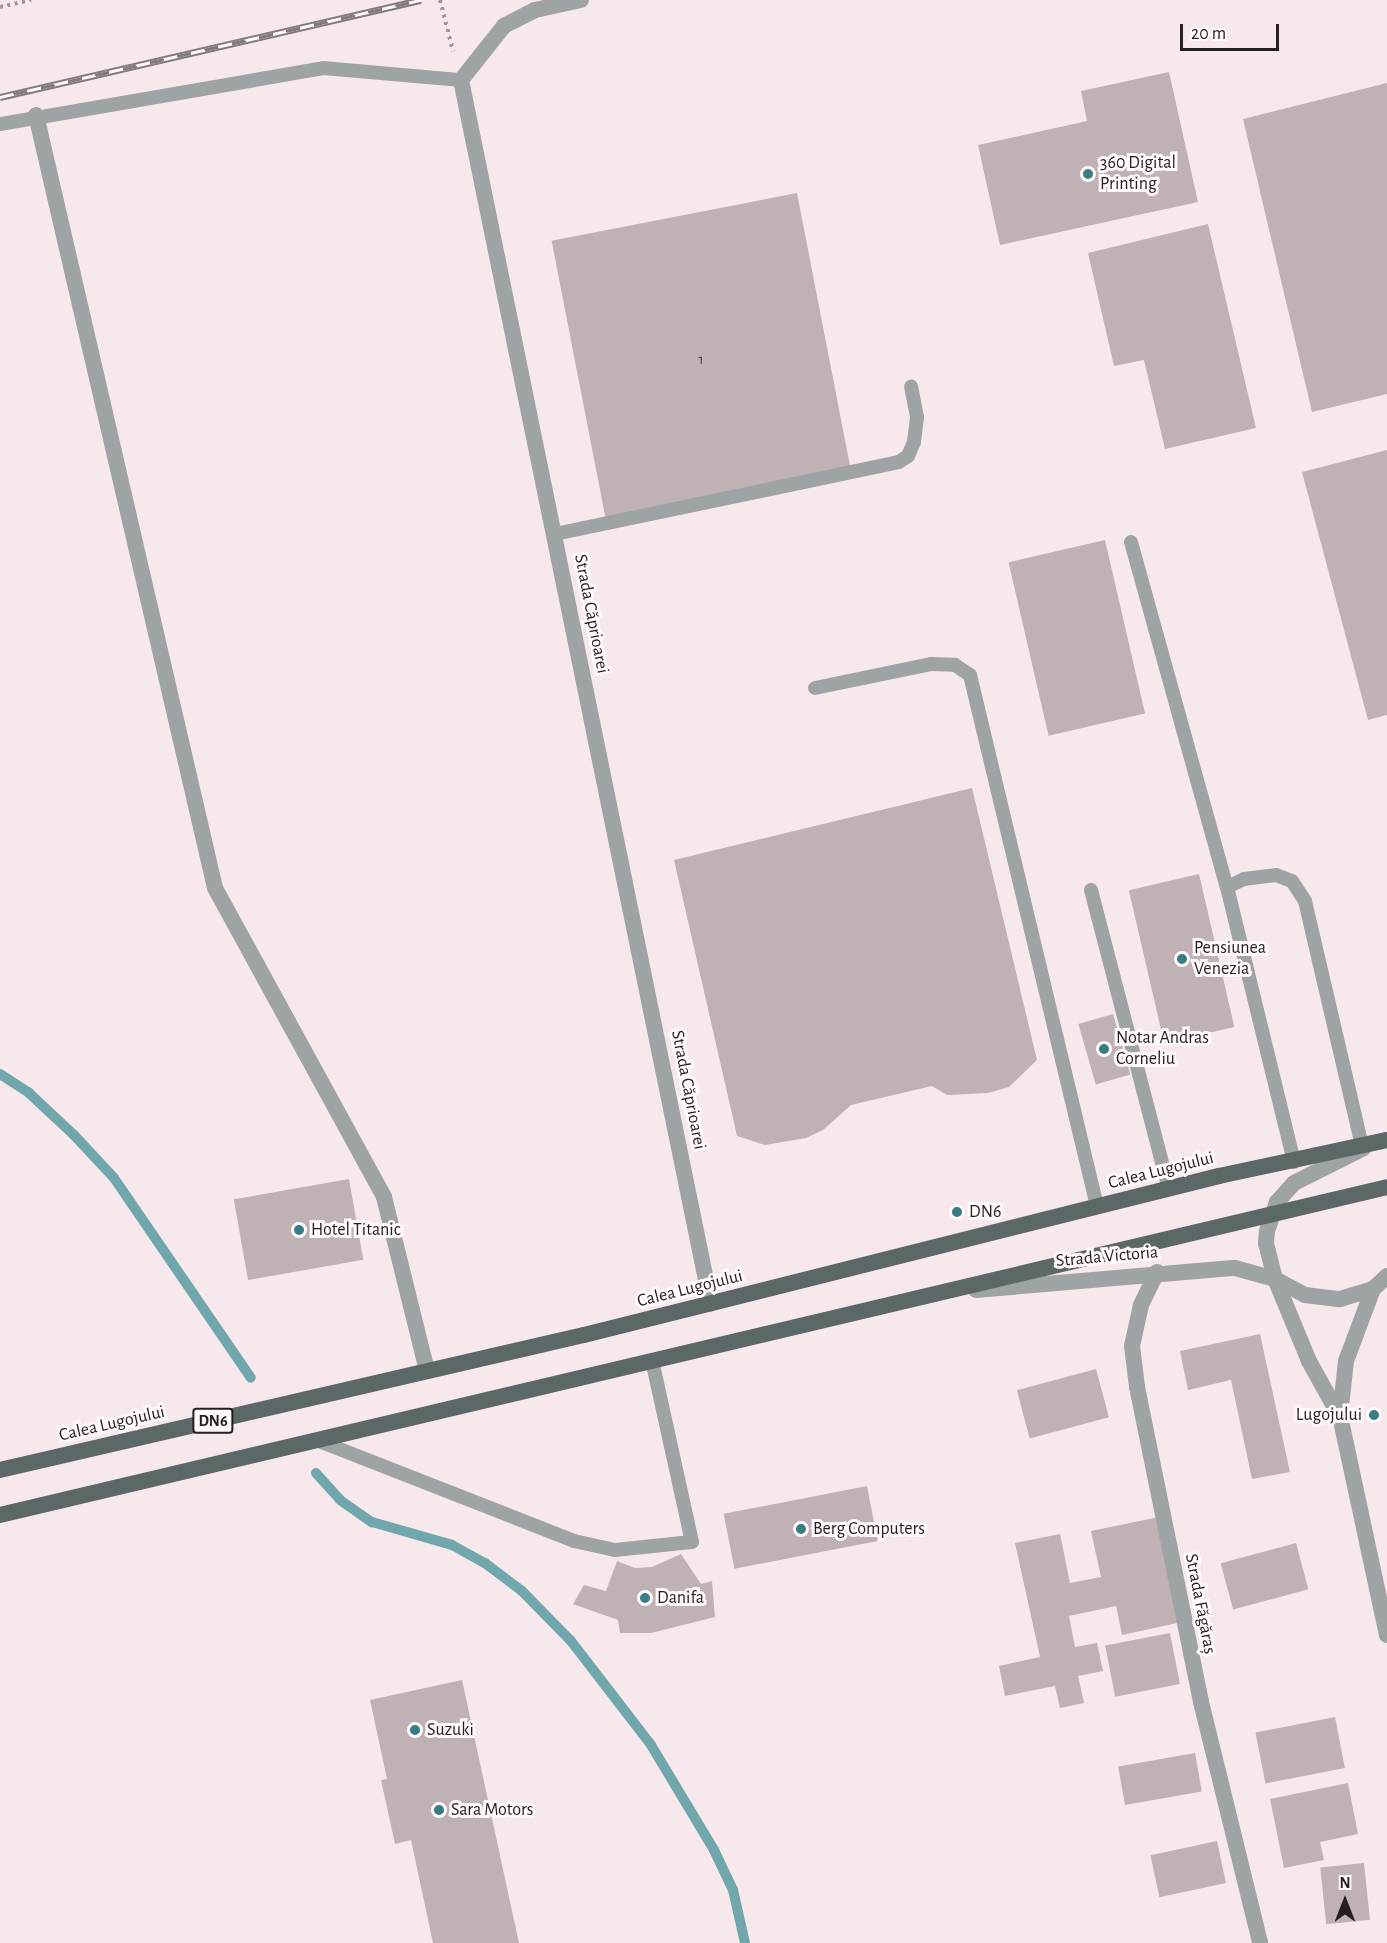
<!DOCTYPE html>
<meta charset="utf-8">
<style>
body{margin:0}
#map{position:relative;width:1387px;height:1943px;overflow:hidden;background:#f7e9eb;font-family:"Alegreya Sans",sans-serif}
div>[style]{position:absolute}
.stream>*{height:10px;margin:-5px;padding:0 5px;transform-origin:5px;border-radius:5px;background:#70a7ac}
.building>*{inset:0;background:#c0b2b4;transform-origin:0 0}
.path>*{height:4px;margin-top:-2px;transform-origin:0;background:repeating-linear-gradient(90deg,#9f9496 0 3px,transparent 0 7.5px)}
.service>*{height:14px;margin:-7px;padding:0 7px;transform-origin:7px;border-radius:7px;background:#9ea4a4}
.minor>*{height:16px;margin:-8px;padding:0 8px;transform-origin:8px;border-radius:8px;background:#9ea4a4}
.tertiary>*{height:16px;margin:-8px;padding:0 8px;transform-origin:8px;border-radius:8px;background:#9ea4a4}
.primary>*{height:16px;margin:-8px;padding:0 8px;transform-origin:8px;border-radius:8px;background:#5c6768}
.rail>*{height:7px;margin-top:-3.5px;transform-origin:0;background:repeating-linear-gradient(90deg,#fff9fa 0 14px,#837a7c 0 28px);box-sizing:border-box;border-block:2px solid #837a7c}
.dots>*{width:16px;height:16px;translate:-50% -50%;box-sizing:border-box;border:3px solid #fff9fa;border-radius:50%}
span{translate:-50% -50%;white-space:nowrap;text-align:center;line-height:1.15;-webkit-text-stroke:6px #fff9fa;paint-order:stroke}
.number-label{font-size:15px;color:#4a4344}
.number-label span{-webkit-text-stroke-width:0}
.shield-label span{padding:2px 4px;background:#fff9fa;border:2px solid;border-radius:4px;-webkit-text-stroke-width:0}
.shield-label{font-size:16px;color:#231e1f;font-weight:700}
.poi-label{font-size:18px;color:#231e1f}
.left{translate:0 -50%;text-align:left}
.right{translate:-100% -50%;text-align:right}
.street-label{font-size:18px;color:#231e1f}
.north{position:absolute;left:1315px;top:1871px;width:60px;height:60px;-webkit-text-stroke:4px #fff9fa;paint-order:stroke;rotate:0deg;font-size:16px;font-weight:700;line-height:24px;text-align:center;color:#231e1f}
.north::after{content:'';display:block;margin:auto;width:21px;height:27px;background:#231e1f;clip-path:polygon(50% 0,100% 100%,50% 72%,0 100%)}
.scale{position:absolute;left:1180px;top:24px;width:99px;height:27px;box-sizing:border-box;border:3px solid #231e1f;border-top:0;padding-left:8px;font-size:18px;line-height:21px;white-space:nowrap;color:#231e1f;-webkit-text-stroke:4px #fff9fa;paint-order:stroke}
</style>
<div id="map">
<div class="stream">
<div style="left:0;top:1074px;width:35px;rotate:33deg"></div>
<div style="left:29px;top:1093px;width:62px;rotate:43deg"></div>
<div style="left:74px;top:1135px;width:59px;rotate:47.1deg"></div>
<div style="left:114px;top:1178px;width:242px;rotate:55.6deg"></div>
<div style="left:316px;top:1473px;width:36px;rotate:48deg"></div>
<div style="left:340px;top:1500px;width:39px;rotate:35deg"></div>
<div style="left:372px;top:1522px;width:83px;rotate:16deg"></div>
<div style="left:452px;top:1545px;width:38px;rotate:29deg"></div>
<div style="left:485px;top:1563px;width:46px;rotate:37.1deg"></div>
<div style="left:522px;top:1591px;width:70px;rotate:45.6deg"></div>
<div style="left:571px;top:1641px;width:131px;rotate:52.4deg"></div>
<div style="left:651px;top:1745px;width:122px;rotate:59deg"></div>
<div style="left:714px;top:1850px;width:44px;rotate:64.6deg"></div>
<div style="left:733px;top:1890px;width:54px;rotate:77.2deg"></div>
</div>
<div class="building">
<div style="clip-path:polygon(1169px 72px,1198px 202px,1000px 245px,978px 145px,1087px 121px,1081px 91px)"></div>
<div style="clip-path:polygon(1387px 83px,1387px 394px,1312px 412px,1243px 119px)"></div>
<div style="left:797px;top:193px;width:288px;height:250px;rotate:79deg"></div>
<div style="clip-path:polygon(1208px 224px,1256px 428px,1165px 449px,1144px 360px,1114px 366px,1088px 253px)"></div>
<div style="clip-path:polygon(1387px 450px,1387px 715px,1368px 720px,1302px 472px)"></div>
<div style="left:1105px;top:540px;width:178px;height:99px;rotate:77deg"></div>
<div style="clip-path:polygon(972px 788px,1037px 1060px,1009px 1087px,988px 1093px,947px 1095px,932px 1086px,851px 1105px,823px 1130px,806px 1138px,765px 1145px,737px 1136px,674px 860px)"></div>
<div style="left:1199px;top:874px;width:157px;height:72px;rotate:77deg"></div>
<div style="left:1113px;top:1014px;width:63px;height:36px;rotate:74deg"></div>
<div style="left:349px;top:1179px;width:82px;height:117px;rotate:80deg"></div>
<div style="clip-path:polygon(1260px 1334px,1290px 1472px,1252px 1479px,1231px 1380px,1188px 1390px,1180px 1351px)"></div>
<div style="left:1096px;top:1369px;width:50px;height:82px;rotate:75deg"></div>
<div style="left:867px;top:1486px;width:56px;height:146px;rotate:79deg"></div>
<div style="clip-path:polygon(1159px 1517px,1182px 1622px,1122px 1635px,1116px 1606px,1069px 1616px,1075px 1647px,1097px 1643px,1103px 1671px,1078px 1676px,1084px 1703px,1060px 1708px,1055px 1686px,1005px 1696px,999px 1666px,1040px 1657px,1015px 1543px,1060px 1534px,1070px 1583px,1101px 1577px,1091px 1531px)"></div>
<div style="left:1296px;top:1543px;width:48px;height:78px;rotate:75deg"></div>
<div style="clip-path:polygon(681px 1554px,701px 1584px,712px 1581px,715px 1617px,651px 1633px,620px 1633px,618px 1620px,573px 1604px,584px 1585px,606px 1591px,617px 1561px,635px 1568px,652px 1567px)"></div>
<div style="left:1170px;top:1633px;width:52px;height:66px;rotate:79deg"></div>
<div style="clip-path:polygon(462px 1680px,519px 1943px,433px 1943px,411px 1840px,395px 1844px,381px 1780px,387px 1779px,370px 1700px)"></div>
<div style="left:1335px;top:1717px;width:52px;height:81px;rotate:79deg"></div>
<div style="left:1195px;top:1753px;width:39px;height:78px;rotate:80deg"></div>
<div style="clip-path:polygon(1348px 1783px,1358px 1834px,1320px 1842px,1324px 1860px,1284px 1868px,1270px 1799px)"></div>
<div style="left:1217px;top:1841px;width:43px;height:68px;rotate:78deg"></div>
<div style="left:1364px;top:1863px;width:57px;height:44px;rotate:84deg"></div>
</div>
<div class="path">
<div style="left:440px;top:0;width:53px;rotate:75.7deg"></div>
<div style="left:0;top:7px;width:32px;rotate:-13deg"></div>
</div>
<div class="service">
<div style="left:0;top:124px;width:328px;rotate:-9.8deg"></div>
<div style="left:323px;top:68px;width:139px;rotate:5deg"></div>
<div style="left:555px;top:534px;width:351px;rotate:-11.8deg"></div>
<div style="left:899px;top:462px;width:11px;rotate:-34deg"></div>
<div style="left:908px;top:456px;width:15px;rotate:-67deg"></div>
<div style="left:914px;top:442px;width:25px;rotate:-83deg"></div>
<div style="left:917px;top:417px;width:31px;rotate:-101deg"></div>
<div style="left:1131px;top:542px;width:358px;rotate:74.5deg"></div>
<div style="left:1227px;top:887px;width:283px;rotate:76.3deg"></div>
<div style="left:815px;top:688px;width:118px;rotate:-11.7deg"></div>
<div style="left:931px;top:664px;width:24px;rotate:2deg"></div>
<div style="left:955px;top:665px;width:18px;rotate:34deg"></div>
<div style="left:970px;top:675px;width:546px;rotate:76.55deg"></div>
<div style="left:1227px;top:887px;width:19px;rotate:-25deg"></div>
<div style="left:1244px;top:879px;width:32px;rotate:-7deg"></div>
<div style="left:1276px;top:875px;width:17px;rotate:21deg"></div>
<div style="left:1292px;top:881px;width:24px;rotate:57deg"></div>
<div style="left:1305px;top:901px;width:252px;rotate:76.9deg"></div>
<div style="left:1091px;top:890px;width:309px;rotate:75.4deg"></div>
<div style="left:319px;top:1441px;width:274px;rotate:21.4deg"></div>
<div style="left:574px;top:1541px;width:42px;rotate:12.4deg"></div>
<div style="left:615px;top:1550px;width:77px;rotate:-5.9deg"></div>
<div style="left:692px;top:1542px;width:182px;rotate:-102.4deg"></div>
</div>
<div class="minor">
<div style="left:581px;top:0;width:47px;rotate:167.7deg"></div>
<div style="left:535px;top:10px;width:35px;rotate:153deg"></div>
<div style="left:504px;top:26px;width:69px;rotate:128.5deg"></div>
<div style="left:461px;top:80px;width:1249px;rotate:78.46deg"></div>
<div style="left:36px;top:115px;width:793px;rotate:76.96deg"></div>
<div style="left:215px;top:888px;width:352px;rotate:61.3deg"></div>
<div style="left:384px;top:1197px;width:179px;rotate:76.1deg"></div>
<div style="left:1157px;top:1272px;width:37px;rotate:116deg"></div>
<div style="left:1141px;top:1305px;width:42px;rotate:102.4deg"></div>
<div style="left:1132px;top:1346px;width:41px;rotate:83deg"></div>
<div style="left:1137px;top:1387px;width:321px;rotate:78.5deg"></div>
<div style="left:1201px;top:1702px;width:248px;rotate:76.2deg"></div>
</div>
<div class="tertiary">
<div style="left:1373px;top:1289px;width:77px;rotate:110.6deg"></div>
<div style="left:1346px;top:1361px;width:55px;rotate:96.2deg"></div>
<div style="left:1340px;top:1416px;width:224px;rotate:77.9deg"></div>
<div style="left:976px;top:1290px;width:260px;rotate:-4.9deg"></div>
<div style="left:1235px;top:1268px;width:41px;rotate:15.4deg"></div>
<div style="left:1275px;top:1279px;width:34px;rotate:28deg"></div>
<div style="left:1305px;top:1295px;width:35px;rotate:7deg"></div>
<div style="left:1340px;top:1299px;width:34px;rotate:-17deg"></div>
<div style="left:1373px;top:1289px;width:19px;rotate:-43deg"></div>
<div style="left:1339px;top:1415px;width:62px;rotate:-119.1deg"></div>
<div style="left:1309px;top:1361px;width:89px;rotate:-112.5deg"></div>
<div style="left:1275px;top:1279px;width:36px;rotate:-104deg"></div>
<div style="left:1266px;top:1244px;width:13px;rotate:-86deg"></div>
<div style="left:1267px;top:1231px;width:31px;rotate:-71deg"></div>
<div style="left:1277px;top:1202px;width:25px;rotate:-48deg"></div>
<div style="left:1294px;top:1183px;width:78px;rotate:-26.6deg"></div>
</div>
<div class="primary">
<div style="left:0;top:1470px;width:599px;rotate:-13.02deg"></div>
<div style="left:584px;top:1335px;width:655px;rotate:-14.06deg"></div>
<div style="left:1219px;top:1176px;width:172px;rotate:-12.1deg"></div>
<div style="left:0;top:1515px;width:1425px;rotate:-13.3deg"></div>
</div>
<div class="rail">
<div style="left:0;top:97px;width:432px;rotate:-13deg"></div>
</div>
<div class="dots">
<div style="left:1088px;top:174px;background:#367e84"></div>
<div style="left:1182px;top:959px;background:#367e84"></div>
<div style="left:1104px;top:1049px;background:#367e84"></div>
<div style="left:957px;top:1212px;background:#367e84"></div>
<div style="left:299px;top:1230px;background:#367e84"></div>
<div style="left:1374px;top:1415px;background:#367e84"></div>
<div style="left:801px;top:1529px;background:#367e84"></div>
<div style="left:645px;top:1598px;background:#367e84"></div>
<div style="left:415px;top:1730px;background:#367e84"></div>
<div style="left:439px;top:1810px;background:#367e84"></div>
</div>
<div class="number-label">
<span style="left:701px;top:360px">1</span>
</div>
<div class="shield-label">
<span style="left:213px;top:1421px">DN6</span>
</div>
<div class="poi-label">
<span class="left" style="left:1100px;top:174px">360 Digital<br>Printing</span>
<span class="left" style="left:1194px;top:959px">Pensiunea<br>Venezia</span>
<span class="left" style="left:1116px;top:1049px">Notar Andras<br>Corneliu</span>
<span class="left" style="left:969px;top:1212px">DN6</span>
<span class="left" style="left:311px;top:1230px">Hotel Titanic</span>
<span class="right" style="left:1362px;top:1415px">Lugojului</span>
<span class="left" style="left:813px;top:1529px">Berg Computers</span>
<span class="left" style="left:657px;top:1598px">Danifa</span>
<span class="left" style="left:427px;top:1730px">Suzuki</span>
<span class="left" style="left:451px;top:1810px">Sara Motors</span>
</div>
<div class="street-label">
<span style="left:591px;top:614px;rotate:79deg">Strada Căprioarei</span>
<span style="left:688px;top:1090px;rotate:79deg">Strada Căprioarei</span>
<span style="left:1161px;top:1171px;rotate:-14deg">Calea Lugojului</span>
<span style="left:1107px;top:1257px;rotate:-5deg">Strada Victoria</span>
<span style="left:690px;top:1289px;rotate:-14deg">Calea Lugojului</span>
<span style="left:112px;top:1424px;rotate:-13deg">Calea Lugojului</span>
<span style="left:1200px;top:1604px;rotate:79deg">Strada Făgăraș</span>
</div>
<div class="north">N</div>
<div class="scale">20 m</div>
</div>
